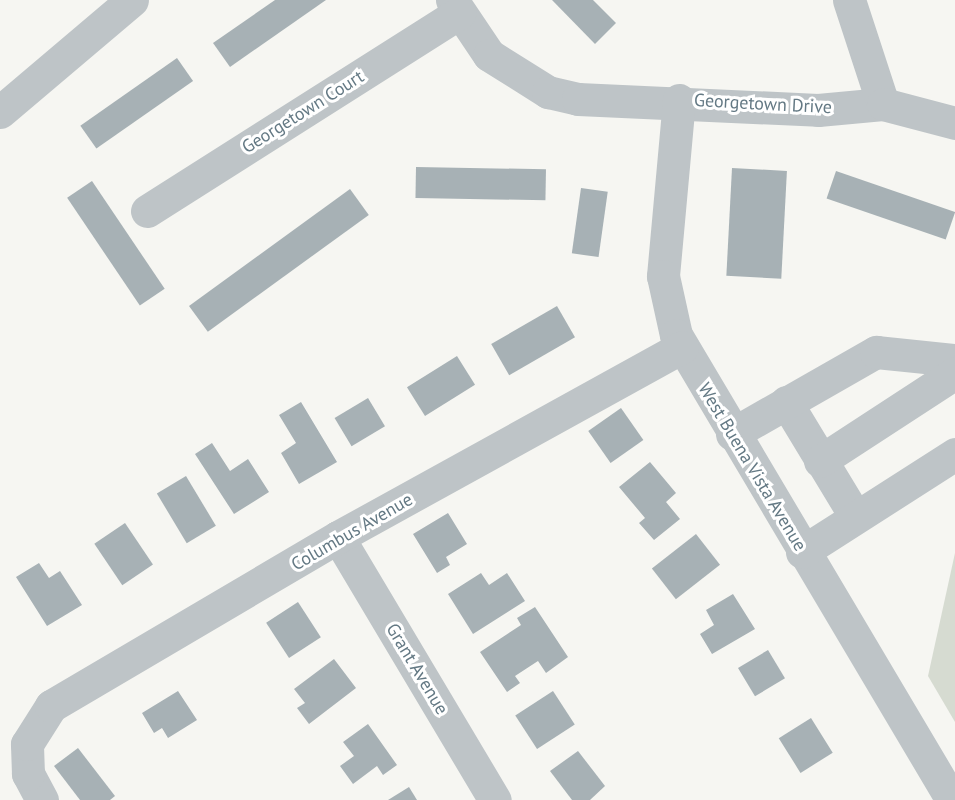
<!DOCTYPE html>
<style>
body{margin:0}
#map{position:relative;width:955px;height:800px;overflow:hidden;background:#f6f6f2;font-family:"PT Sans",sans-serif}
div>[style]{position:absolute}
.green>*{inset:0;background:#d6dbd1}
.building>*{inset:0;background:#a7b1b5;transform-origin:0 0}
.minor>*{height:33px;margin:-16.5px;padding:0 16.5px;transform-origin:16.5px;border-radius:16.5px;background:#bec4c7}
span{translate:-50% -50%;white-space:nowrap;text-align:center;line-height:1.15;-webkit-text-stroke:6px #fff;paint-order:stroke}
.street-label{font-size:18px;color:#647984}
</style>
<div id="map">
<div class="green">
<div style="clip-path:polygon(955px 553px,955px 722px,928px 676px)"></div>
</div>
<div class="building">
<div style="clip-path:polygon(275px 0,326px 0,230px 67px,213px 43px)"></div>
<div style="clip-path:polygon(552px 0,593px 0,616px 23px,595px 44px)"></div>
<div style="left:177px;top:58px;width:28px;height:118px;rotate:55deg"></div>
<div style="left:416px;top:167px;width:130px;height:31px;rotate:1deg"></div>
<div style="left:732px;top:168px;width:55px;height:108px;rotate:3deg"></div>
<div style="left:836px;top:171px;width:126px;height:29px;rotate:19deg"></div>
<div style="left:92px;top:181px;width:130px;height:30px;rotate:56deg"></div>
<div style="left:581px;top:188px;width:27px;height:66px;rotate:8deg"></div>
<div style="left:350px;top:189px;width:32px;height:199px;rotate:54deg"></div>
<div style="left:557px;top:306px;width:36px;height:76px;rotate:60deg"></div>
<div style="left:457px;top:356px;width:34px;height:59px;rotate:58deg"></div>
<div style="left:368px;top:398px;width:33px;height:39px;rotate:59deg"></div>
<div style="clip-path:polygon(301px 402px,337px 462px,299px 484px,281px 453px,296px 443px,279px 415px)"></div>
<div style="left:621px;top:408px;width:39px;height:40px;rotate:55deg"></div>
<div style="clip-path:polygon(212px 443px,230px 471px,248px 459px,269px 492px,234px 514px,195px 454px)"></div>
<div style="clip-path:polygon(650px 462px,676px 493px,666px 502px,680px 519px,654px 540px,639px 523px,645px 518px,619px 487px)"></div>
<div style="left:186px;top:476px;width:58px;height:34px;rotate:59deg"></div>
<div style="clip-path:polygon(448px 513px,467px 544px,446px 557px,450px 565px,437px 573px,413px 534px)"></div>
<div style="left:125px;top:523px;width:50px;height:37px;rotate:56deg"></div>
<div style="left:696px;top:534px;width:39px;height:56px;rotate:52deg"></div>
<div style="clip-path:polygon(39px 563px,49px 578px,60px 571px,82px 605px,47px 626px,16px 577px)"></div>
<div style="clip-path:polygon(481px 573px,489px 585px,507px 573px,525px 601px,473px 634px,448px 594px)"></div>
<div style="clip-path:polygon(733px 594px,755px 629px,712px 654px,700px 634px,714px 625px,706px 610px)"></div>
<div style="left:298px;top:602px;width:42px;height:38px;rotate:57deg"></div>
<div style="clip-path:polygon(535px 607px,568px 657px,546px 673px,538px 661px,515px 676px,520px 683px,507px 692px,480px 652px,521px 625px,517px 618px)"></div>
<div style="left:768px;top:650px;width:33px;height:35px;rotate:59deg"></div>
<div style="clip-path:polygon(334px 659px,356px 688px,309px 724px,297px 708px,305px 703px,294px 689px)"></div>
<div style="clip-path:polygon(178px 691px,197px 720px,168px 738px,162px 728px,154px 733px,142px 713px)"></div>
<div style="left:553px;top:691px;width:40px;height:45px;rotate:57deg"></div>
<div style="left:811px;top:718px;width:41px;height:38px;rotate:58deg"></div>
<div style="clip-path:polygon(368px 724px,397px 765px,383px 775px,377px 766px,353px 784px,340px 766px,354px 756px,343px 742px)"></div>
<div style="clip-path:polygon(78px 748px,115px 796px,110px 800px,80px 800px,54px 766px)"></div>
<div style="clip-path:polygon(578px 751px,605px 786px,590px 800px,572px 800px,550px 771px)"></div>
<div style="clip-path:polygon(409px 787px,417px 800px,388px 800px)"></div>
</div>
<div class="minor">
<div style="left:452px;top:0;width:66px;rotate:56.1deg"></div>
<div style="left:489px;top:55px;width:70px;rotate:32.1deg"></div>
<div style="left:548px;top:92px;width:31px;rotate:13deg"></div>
<div style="left:578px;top:99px;width:240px;rotate:2.6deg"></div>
<div style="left:818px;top:110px;width:65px;rotate:-5.3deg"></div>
<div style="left:849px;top:0;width:109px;rotate:71.9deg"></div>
<div style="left:883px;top:104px;width:74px;rotate:14.8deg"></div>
<div style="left:679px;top:100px;width:177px;rotate:95.2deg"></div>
<div style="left:663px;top:276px;width:60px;rotate:77.6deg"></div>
<div style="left:676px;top:335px;width:541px;rotate:59.31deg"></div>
<div style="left:0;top:112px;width:173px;rotate:-40.3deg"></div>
<div style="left:147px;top:211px;width:370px;rotate:-32.4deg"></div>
<div style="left:786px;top:402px;width:133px;rotate:58.8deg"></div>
<div style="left:732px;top:434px;width:166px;rotate:-29.7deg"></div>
<div style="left:876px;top:352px;width:79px;rotate:5.8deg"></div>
<div style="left:820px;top:461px;width:161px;rotate:-33.1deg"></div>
<div style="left:338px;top:537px;width:306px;rotate:59.2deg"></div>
<div style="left:802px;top:552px;width:182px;rotate:-32.6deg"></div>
<div style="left:42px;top:800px;width:30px;rotate:-118deg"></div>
<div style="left:28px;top:774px;width:30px;rotate:-92deg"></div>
<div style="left:27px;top:744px;width:45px;rotate:-57.7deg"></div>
<div style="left:51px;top:706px;width:333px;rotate:-30.5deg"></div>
<div style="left:338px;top:537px;width:393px;rotate:-28.9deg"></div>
</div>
<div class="street-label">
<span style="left:763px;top:104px;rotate:3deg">Georgetown Drive</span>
<span style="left:303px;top:112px;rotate:-32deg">Georgetown Court</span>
<span style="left:752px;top:467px;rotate:59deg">West Buena Vista Avenue</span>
<span style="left:352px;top:532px;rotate:-30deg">Columbus Avenue</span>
<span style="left:417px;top:669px;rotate:59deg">Grant Avenue</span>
</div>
</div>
